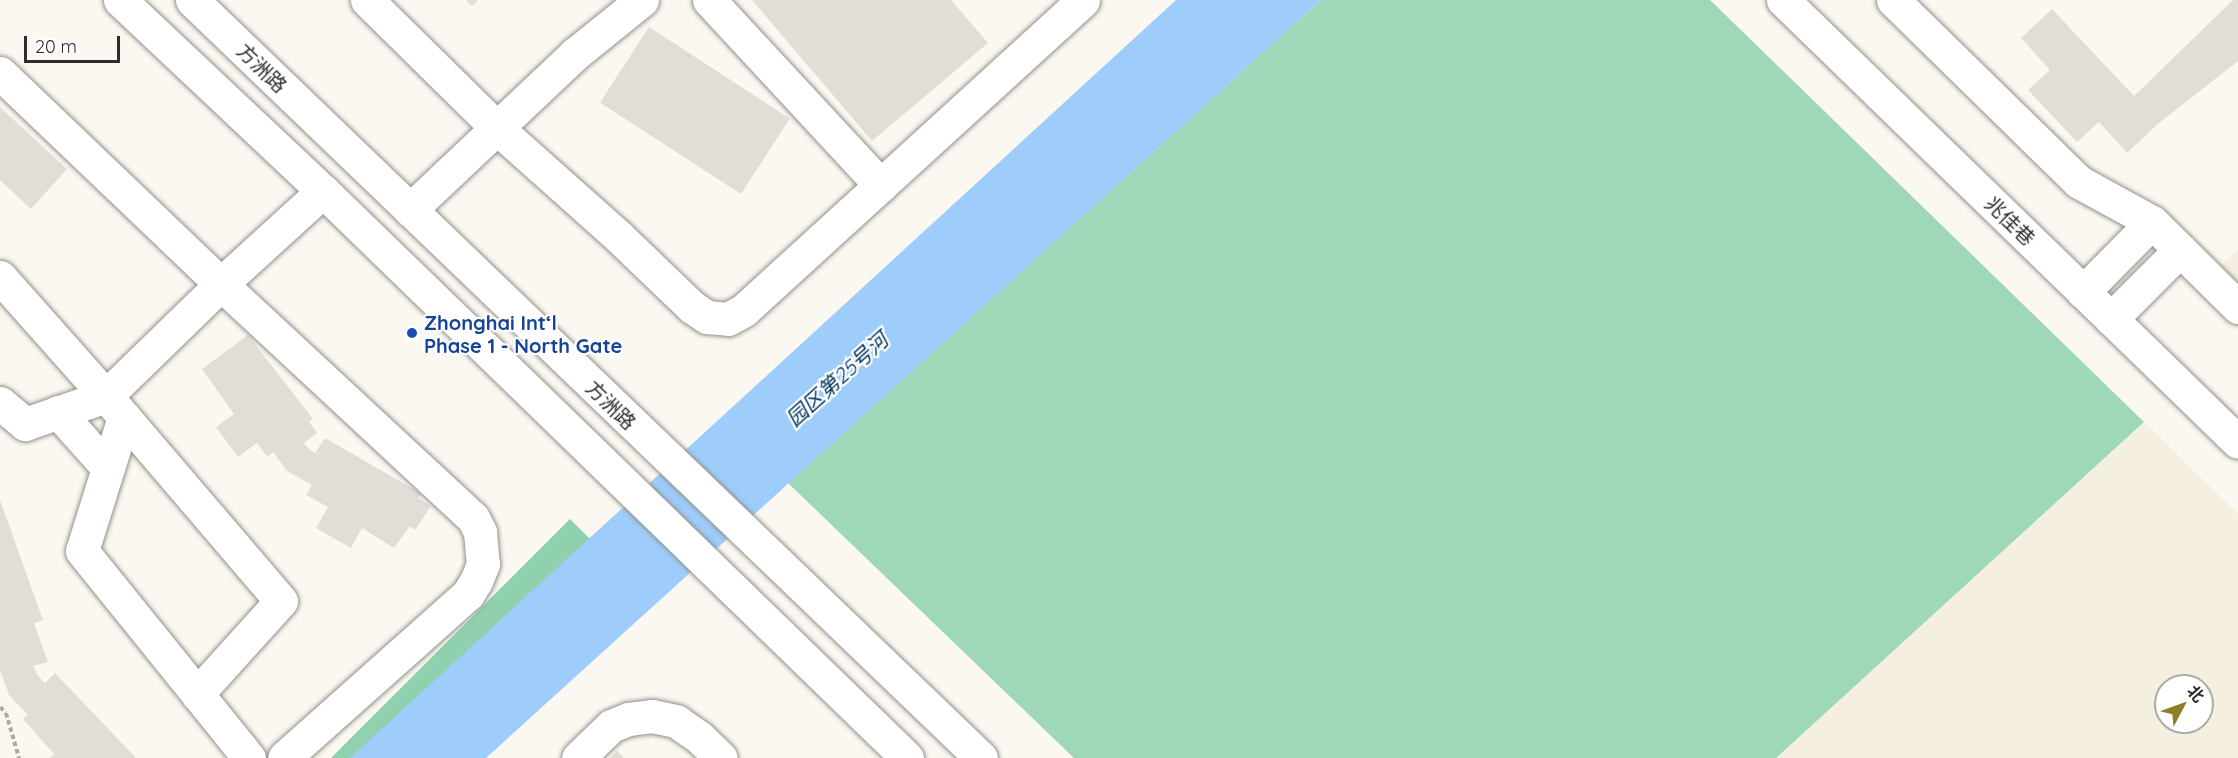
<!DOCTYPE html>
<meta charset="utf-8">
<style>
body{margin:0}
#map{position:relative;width:2238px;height:758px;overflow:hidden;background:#fbf8f1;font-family:Quicksand,"Noto Sans SC",sans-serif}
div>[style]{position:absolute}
.built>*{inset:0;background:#f5efe0}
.green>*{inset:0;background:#9fd7b9}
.forest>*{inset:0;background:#8fd0ae;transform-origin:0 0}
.water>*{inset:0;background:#9ecdfb}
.building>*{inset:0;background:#e2ded7;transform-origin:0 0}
.path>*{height:4px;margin-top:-2px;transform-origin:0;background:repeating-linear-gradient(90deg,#adaaa5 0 4.5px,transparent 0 7.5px)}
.roads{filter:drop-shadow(0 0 2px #93908a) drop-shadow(0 0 2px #93908a)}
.minor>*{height:33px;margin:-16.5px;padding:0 16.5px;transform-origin:16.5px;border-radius:16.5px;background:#fff}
.major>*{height:33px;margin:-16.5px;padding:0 16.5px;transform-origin:16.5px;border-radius:16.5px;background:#fff}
.dots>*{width:16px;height:16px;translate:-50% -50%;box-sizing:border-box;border:3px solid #fff;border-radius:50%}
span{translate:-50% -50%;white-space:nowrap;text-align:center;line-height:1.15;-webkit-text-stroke:4.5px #fff;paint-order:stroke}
.street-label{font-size:20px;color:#2f2d2b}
.transit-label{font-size:20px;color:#164399;font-weight:700}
.left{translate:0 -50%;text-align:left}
.water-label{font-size:21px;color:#033963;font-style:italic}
.north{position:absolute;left:2154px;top:674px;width:60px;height:60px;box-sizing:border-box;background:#fff;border:2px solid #acabaa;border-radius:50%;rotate:49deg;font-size:16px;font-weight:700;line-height:24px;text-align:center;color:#2f2d2b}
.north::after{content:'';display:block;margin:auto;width:21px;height:27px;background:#907d24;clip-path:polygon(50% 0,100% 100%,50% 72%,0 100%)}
.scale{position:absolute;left:24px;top:36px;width:96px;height:27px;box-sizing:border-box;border:3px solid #2f2d2b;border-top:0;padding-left:8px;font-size:18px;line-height:21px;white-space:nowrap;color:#2f2d2b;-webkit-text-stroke:4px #fff;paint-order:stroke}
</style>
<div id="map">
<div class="built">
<div style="clip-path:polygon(2238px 249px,2238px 287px,2219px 267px)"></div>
<div style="clip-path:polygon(evenodd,2144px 422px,2238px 514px,2238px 758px,1776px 758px,2144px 422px,2166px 686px,2202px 686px,2202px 722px,2166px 722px,2166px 686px)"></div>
</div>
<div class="green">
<div style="clip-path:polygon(1321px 0,1710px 0,2144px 422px,1776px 758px,1074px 758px,788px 483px)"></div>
</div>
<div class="forest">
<div style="left:570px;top:519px;width:28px;height:354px;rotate:45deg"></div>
</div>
<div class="water">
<div style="clip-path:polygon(1176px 0,1321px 0,486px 758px,350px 758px)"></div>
</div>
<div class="building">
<div style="clip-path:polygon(466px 0,478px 0,472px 6px)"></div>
<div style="clip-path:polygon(752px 0,951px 0,988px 43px,872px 141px)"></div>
<div style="clip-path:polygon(2233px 0,2238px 0,2238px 61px,2159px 123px,2127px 153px,2099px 122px,2077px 142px,2028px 90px,2050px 70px,2021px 38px,2052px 9px,2134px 96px)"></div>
<div style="left:649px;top:27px;width:168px;height:90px;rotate:33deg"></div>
<div style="clip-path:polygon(0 107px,67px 169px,31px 209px,0 180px)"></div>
<div style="clip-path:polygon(248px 335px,313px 419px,309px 422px,317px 433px,304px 443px,309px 449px,315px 453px,325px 438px,422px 494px,418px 498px,431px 506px,415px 530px,410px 526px,394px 548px,362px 528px,351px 548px,316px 528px,328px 507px,306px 495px,312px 485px,287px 471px,273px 452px,267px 457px,257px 443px,238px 457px,216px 427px,234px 414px,202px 369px)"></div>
<div style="clip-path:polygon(0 500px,43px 620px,34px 623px,48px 662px,33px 666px,38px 676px,45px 683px,55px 673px,136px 758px,50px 758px,54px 754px,23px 719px,28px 715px,9px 695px,0 670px)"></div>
<div style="clip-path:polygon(617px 751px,624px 758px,610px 758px)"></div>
</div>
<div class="path">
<div style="left:0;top:707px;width:8px;rotate:45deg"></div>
<div style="left:6px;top:713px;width:47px;rotate:73.9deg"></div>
</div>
<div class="roads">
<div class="minor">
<div style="left:367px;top:0;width:184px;rotate:44.6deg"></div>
<div style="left:498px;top:129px;width:161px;rotate:41.7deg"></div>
<div style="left:618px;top:236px;width:103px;rotate:43.8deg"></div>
<div style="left:692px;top:307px;width:18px;rotate:34deg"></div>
<div style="left:707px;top:317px;width:21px;rotate:5deg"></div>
<div style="left:728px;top:319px;width:18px;rotate:-29deg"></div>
<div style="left:744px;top:310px;width:459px;rotate:-42.4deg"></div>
<div style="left:709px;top:0;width:253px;rotate:47.2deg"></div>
<div style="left:1783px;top:0;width:634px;rotate:44.17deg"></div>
<div style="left:1893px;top:0;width:260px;rotate:44.4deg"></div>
<div style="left:2079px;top:182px;width:83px;rotate:28.7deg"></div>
<div style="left:2152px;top:222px;width:121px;rotate:44.7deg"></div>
<div style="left:0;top:73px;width:306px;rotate:43.7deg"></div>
<div style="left:221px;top:284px;width:344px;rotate:42.9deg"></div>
<div style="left:473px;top:518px;width:16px;rotate:63deg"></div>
<div style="left:480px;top:532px;width:32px;rotate:85deg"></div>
<div style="left:483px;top:564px;width:18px;rotate:112deg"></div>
<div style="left:476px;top:581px;width:15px;rotate:122deg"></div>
<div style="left:468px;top:594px;width:246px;rotate:138.3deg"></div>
<div style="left:410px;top:210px;width:227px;rotate:-43.4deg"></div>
<div style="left:575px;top:54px;width:86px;rotate:-38.9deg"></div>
<div style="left:0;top:277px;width:179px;rotate:48.4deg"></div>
<div style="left:2083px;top:292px;width:98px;rotate:-45.4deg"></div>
<div style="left:2111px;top:319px;width:98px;rotate:-45deg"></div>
<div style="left:0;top:403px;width:33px;rotate:40deg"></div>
<div style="left:25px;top:424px;width:86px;rotate:-19.1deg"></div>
<div style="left:106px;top:396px;width:161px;rotate:-44.2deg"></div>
<div style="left:221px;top:284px;width:138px;rotate:-42.4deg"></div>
<div style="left:58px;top:412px;width:75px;rotate:48.2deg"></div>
<div style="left:197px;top:694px;width:125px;rotate:-47.9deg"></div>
<div style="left:281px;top:601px;width:242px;rotate:-130.5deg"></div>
<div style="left:124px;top:417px;width:140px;rotate:107.4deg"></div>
<div style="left:82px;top:551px;width:266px;rotate:51.1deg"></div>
<div style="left:578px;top:758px;width:46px;rotate:-44.1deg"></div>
<div style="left:611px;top:726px;width:18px;rotate:-22deg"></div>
<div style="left:628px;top:719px;width:24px;rotate:-7deg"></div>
<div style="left:652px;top:716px;width:25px;rotate:12deg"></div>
<div style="left:676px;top:721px;width:28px;rotate:35deg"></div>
<div style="left:699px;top:737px;width:30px;rotate:44deg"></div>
</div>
<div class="major">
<div style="left:120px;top:0;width:279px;rotate:43.3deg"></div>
<div style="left:323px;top:191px;width:814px;rotate:44.15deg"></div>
<div style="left:192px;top:0;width:1094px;rotate:43.85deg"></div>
</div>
</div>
<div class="dots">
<div style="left:412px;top:333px;background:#1a4fb4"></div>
</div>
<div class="street-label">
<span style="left:262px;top:68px;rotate:44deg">方洲路</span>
<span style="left:2010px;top:221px;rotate:44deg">兆佳巷</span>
<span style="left:611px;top:405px;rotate:44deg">方洲路</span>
</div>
<div class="transit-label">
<span class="left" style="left:424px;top:334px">Zhonghai Int‘l<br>Phase 1 - North Gate</span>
</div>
<div class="water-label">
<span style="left:837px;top:379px;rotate:-42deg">园区第25号河</span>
</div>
<div class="north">北</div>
<div class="scale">20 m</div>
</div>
